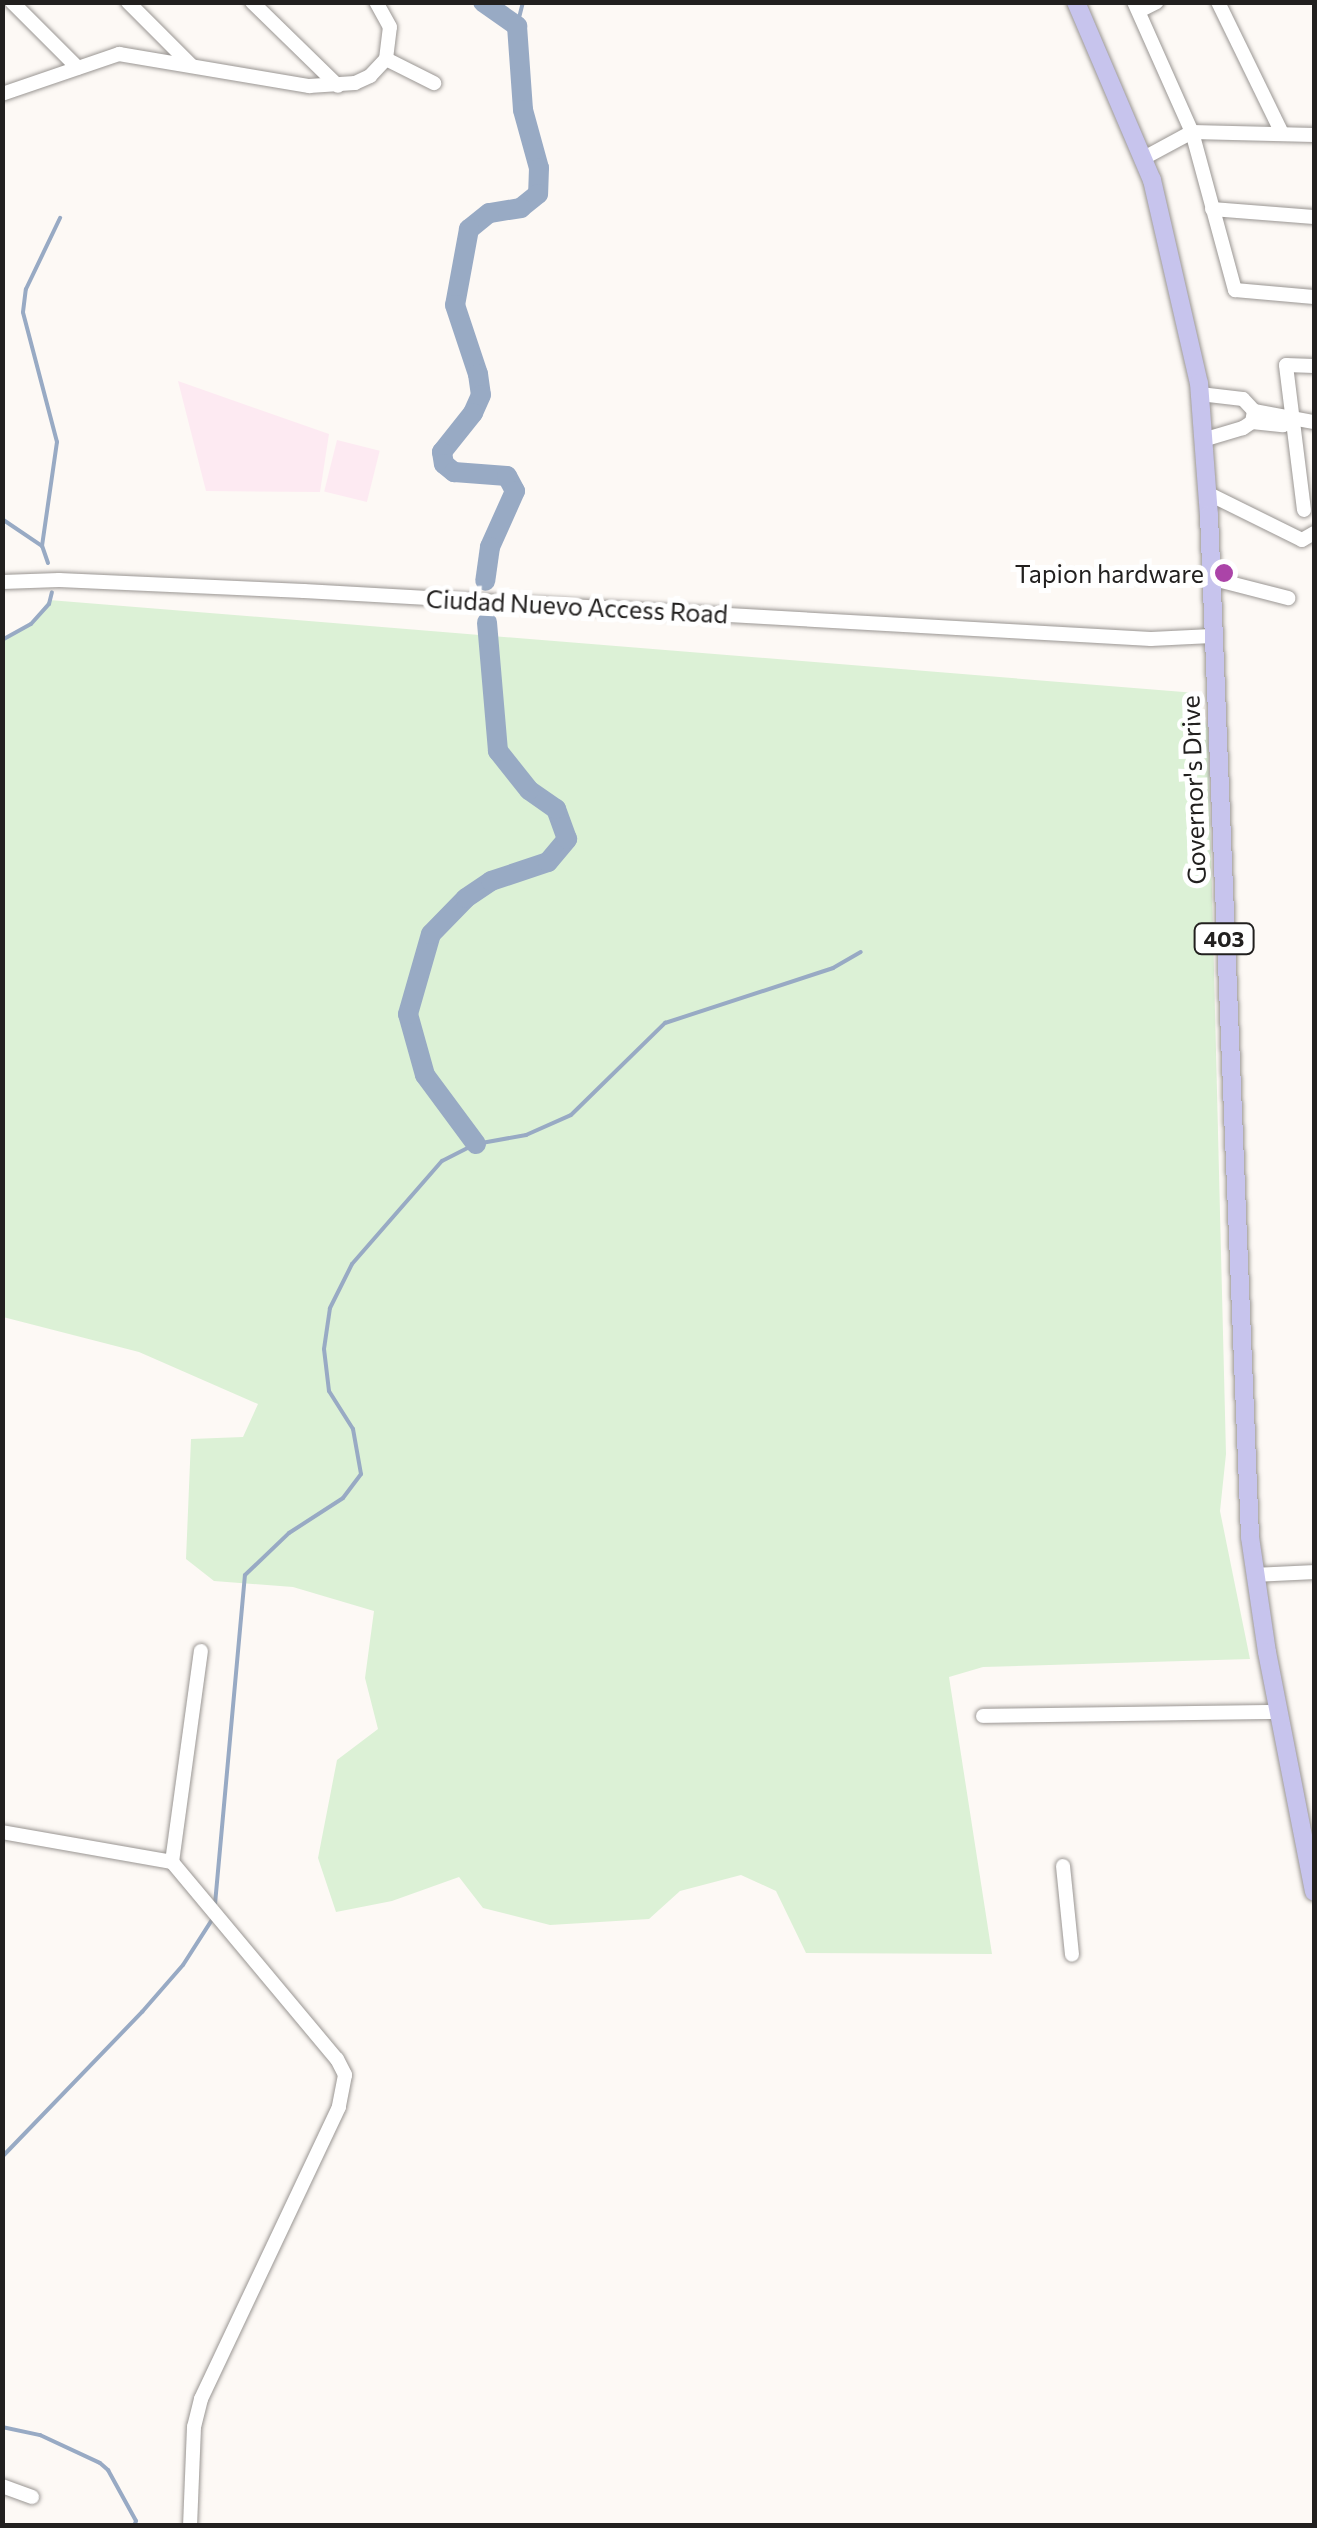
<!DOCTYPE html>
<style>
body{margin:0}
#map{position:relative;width:1317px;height:2528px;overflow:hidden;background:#fdf9f5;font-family:Commissioner,sans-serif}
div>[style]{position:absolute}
.education>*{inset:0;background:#fdeaf2;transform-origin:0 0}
.green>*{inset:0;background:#dcf1d6}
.stream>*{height:4px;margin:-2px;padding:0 2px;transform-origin:2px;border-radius:2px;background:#98aac4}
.river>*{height:20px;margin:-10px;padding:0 10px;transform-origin:10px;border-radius:10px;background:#98aac4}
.roads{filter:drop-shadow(0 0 2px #9a9693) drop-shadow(0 0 2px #9a9693)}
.minor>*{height:14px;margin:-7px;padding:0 7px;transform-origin:7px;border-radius:7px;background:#fff}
.major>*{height:18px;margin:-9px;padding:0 9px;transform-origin:9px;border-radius:9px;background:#c7c4ed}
.dots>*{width:28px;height:28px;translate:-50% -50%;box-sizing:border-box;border:5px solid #fff;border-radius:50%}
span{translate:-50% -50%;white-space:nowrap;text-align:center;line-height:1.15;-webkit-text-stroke:10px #fff;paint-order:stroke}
.shield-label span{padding:2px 8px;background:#fff;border:2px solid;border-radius:8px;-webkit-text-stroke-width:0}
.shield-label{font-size:22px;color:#22201f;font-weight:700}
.poi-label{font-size:25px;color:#22201f}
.right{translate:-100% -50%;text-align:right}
.street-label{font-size:25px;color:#22201f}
.frame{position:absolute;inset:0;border:5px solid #22201f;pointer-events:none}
</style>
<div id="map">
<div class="education">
<div style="clip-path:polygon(178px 381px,329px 434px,320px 492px,206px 491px)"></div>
<div style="left:337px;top:440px;width:44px;height:53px;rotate:14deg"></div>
</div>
<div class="green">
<div style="clip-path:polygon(49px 600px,1196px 693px,1208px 729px,1226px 1454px,1220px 1511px,1250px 1659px,983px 1667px,949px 1677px,992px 1954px,806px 1953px,776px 1891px,741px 1875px,680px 1891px,649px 1919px,550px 1925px,483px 1908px,459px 1877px,392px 1901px,336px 1912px,318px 1858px,337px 1760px,378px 1729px,365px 1678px,374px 1611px,293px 1587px,214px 1581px,186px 1559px,191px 1439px,243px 1437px,258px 1404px,139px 1352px,3px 1317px,3px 640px,31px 624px)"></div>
</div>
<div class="stream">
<div style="left:517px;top:26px;width:25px;rotate:-76deg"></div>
<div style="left:2px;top:519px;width:48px;rotate:34deg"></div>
<div style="left:48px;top:563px;width:18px;rotate:-109deg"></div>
<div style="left:42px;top:546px;width:105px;rotate:-81.8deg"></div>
<div style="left:57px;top:442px;width:134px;rotate:-104.7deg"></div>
<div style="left:23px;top:312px;width:23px;rotate:-83deg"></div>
<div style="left:26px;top:289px;width:79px;rotate:-64.4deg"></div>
<div style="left:2px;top:640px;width:33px;rotate:-29deg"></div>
<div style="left:31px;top:624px;width:27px;rotate:-48deg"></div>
<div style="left:49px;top:604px;width:12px;rotate:-76deg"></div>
<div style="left:215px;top:1904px;width:330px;rotate:-84.8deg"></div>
<div style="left:245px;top:1575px;width:61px;rotate:-43.7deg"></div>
<div style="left:289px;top:1533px;width:64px;rotate:-32.9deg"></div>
<div style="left:343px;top:1498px;width:30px;rotate:-53deg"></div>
<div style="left:361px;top:1474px;width:46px;rotate:-100.1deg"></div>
<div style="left:353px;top:1429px;width:45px;rotate:-122.3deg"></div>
<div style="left:329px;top:1391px;width:42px;rotate:-96.8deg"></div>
<div style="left:324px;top:1349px;width:41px;rotate:-81.7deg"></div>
<div style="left:330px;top:1308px;width:49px;rotate:-63.4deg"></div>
<div style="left:352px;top:1264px;width:137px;rotate:-48.9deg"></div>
<div style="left:442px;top:1161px;width:38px;rotate:-27deg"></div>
<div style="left:476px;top:1144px;width:51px;rotate:-10.2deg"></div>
<div style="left:526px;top:1135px;width:49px;rotate:-24deg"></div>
<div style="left:571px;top:1115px;width:132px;rotate:-44.4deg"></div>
<div style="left:665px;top:1023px;width:177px;rotate:-18.1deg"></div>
<div style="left:833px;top:968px;width:32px;rotate:-30deg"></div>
<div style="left:2px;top:2157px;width:202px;rotate:-46deg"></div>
<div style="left:142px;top:2012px;width:62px;rotate:-48.9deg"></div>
<div style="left:183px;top:1965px;width:56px;rotate:-57.4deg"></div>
<div style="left:2px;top:2427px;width:39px;rotate:12deg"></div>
<div style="left:40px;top:2435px;width:66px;rotate:25deg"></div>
<div style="left:100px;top:2463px;width:11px;rotate:41deg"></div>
<div style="left:108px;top:2470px;width:58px;rotate:61.2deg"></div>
<div style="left:136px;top:2521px;width:5px;rotate:112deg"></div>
</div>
<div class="river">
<div style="left:483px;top:2px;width:42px;rotate:35.2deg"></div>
<div style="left:517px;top:26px;width:84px;rotate:85.9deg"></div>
<div style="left:523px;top:110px;width:60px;rotate:74.6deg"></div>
<div style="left:539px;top:168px;width:26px;rotate:92deg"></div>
<div style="left:538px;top:194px;width:22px;rotate:141deg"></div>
<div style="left:521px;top:208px;width:32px;rotate:171deg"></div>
<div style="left:489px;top:213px;width:26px;rotate:141deg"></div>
<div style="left:469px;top:229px;width:77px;rotate:100.4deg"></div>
<div style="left:455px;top:305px;width:73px;rotate:71.6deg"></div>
<div style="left:478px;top:374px;width:21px;rotate:82deg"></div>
<div style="left:481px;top:395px;width:20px;rotate:114deg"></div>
<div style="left:473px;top:413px;width:50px;rotate:128.5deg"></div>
<div style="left:442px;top:452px;width:12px;rotate:81deg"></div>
<div style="left:444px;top:464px;width:13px;rotate:39deg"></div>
<div style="left:454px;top:472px;width:53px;rotate:4.3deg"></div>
<div style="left:507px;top:476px;width:17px;rotate:62deg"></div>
<div style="left:515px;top:491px;width:61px;rotate:114.1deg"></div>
<div style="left:490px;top:547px;width:34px;rotate:98deg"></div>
<div style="left:476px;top:1144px;width:86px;rotate:-126.5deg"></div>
<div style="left:425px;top:1075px;width:63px;rotate:-105.6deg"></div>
<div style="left:408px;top:1014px;width:83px;rotate:-74deg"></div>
<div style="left:431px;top:934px;width:50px;rotate:-45.8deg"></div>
<div style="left:466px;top:898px;width:30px;rotate:-34deg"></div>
<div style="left:491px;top:881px;width:60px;rotate:-18.4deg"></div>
<div style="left:548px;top:862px;width:30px;rotate:-50deg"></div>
<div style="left:567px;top:839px;width:32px;rotate:-110deg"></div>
<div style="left:556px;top:809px;width:33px;rotate:-145deg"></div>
<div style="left:529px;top:790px;width:50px;rotate:-128.5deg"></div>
<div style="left:498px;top:751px;width:129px;rotate:-94.9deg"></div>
</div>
<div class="roads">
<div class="minor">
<div style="left:12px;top:2px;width:93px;rotate:45deg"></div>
<div style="left:128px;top:2px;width:89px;rotate:45deg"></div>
<div style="left:252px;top:2px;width:120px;rotate:44.3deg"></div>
<div style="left:1134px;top:2px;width:142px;rotate:66deg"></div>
<div style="left:1192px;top:132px;width:55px;rotate:151.6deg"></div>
<div style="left:1218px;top:2px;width:146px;rotate:64deg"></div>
<div style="left:1139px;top:11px;width:20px;rotate:-27deg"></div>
<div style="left:386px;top:59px;width:54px;rotate:26.6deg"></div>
<div style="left:2px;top:94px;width:124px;rotate:-18.9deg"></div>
<div style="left:119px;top:54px;width:193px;rotate:9.6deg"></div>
<div style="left:309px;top:86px;width:46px;rotate:-3.7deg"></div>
<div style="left:355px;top:83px;width:17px;rotate:-25deg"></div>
<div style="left:370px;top:76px;width:23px;rotate:-47deg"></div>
<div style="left:386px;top:59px;width:32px;rotate:-83deg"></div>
<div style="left:390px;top:27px;width:29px;rotate:-119deg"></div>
<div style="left:1314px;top:135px;width:122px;rotate:-178.6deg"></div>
<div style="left:1192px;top:132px;width:164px;rotate:74.8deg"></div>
<div style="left:1235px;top:290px;width:79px;rotate:5.1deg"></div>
<div style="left:1212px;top:209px;width:102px;rotate:4.5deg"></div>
<div style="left:1200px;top:394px;width:43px;rotate:6.6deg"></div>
<div style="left:1243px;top:399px;width:16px;rotate:47deg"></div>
<div style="left:1254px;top:411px;width:11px;rotate:100deg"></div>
<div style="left:1252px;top:422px;width:11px;rotate:146deg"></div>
<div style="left:1243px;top:428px;width:42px;rotate:163.3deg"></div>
<div style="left:1254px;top:411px;width:61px;rotate:10.4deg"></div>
<div style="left:1252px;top:422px;width:31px;rotate:6deg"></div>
<div style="left:1283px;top:425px;width:11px;rotate:-27deg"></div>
<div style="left:1207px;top:493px;width:106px;rotate:26.3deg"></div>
<div style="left:1302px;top:540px;width:14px;rotate:-30deg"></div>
<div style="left:1304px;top:510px;width:146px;rotate:-97.1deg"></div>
<div style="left:1286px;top:365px;width:28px;rotate:2deg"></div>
<div style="left:1210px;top:578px;width:81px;rotate:14.4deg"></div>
<div style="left:2px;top:582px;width:57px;rotate:-2deg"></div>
<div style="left:59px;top:580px;width:245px;rotate:2.6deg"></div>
<div style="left:304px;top:591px;width:848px;rotate:3.24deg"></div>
<div style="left:1151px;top:639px;width:61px;rotate:-2.8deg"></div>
<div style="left:1255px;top:1575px;width:59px;rotate:-2.9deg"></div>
<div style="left:983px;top:1716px;width:296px;rotate:-0.8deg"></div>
<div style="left:2px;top:1832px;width:173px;rotate:10deg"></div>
<div style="left:172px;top:1862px;width:257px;rotate:50.1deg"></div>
<div style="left:337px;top:2059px;width:18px;rotate:63deg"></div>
<div style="left:345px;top:2075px;width:33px;rotate:101deg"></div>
<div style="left:339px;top:2107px;width:323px;rotate:115.3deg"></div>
<div style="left:201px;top:2399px;width:29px;rotate:104deg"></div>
<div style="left:194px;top:2427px;width:99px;rotate:92.3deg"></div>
<div style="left:172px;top:1862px;width:213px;rotate:-82.2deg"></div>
<div style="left:1063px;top:1866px;width:89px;rotate:84.2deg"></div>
<div style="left:2px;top:2486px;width:32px;rotate:20deg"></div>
</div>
<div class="major">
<div style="left:1076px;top:2px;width:194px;rotate:66.9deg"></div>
<div style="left:1152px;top:180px;width:208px;rotate:77deg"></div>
<div style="left:1199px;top:383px;width:132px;rotate:85.7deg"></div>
<div style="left:1209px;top:515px;width:1023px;rotate:87.7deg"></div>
<div style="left:1250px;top:1537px;width:116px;rotate:81.6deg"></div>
<div style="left:1267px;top:1652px;width:244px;rotate:78.9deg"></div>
</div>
</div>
<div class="dots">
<div style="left:1224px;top:573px;background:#ab44a8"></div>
</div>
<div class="shield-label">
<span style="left:1224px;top:939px">403</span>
</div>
<div class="poi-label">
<span class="right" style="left:1204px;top:573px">Tapion hardware</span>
</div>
<div class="street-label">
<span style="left:577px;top:606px;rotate:3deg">Ciudad Nuevo Access Road</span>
<span style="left:1193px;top:790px;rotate:-92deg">Governor's Drive</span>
</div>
<div class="frame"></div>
</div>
